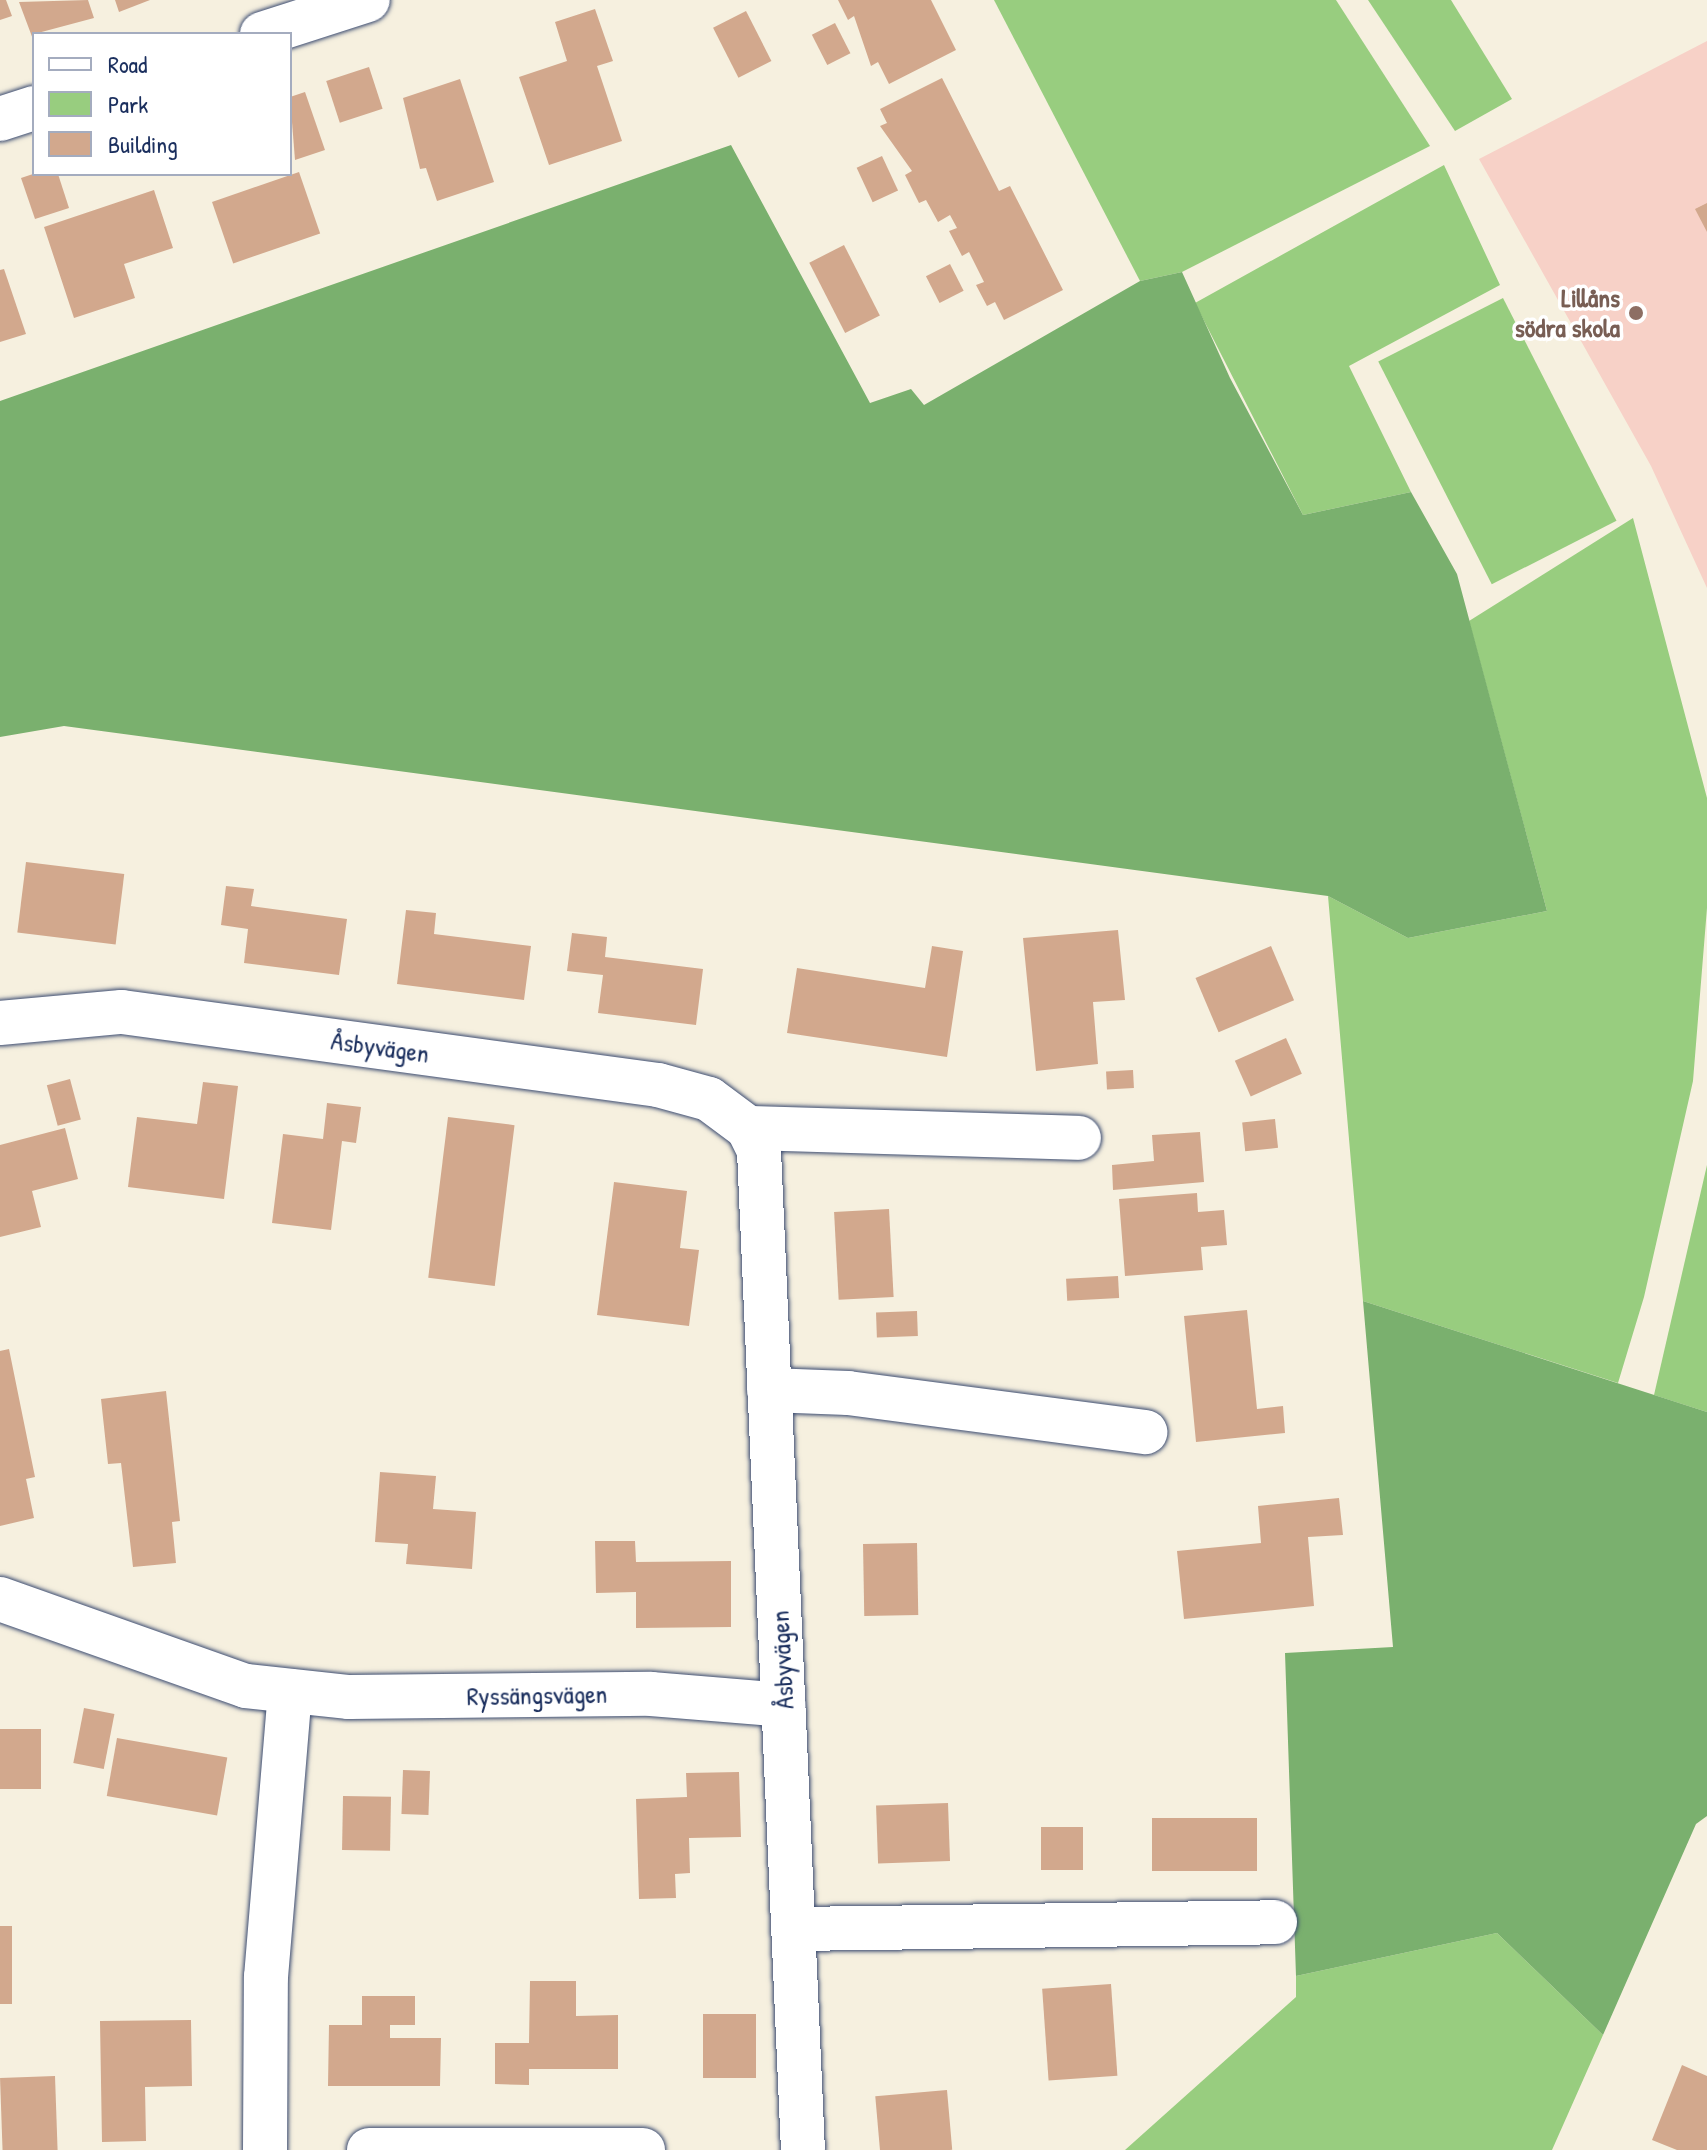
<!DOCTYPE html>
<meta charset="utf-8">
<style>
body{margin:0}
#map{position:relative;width:1707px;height:2150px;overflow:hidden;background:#f6f0df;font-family:"Patrick Hand",sans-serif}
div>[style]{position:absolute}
.built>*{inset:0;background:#f7d1c7}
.green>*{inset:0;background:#98cd7f;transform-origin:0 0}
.forest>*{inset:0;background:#7ab06e}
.building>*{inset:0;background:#d2a88d;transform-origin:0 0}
.roads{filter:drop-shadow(0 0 2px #3c4c71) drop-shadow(0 0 2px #3c4c71)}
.minor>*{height:44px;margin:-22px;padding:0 22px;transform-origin:22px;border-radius:22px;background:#fff}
.dots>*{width:22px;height:22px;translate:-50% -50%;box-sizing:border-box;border:4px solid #fff;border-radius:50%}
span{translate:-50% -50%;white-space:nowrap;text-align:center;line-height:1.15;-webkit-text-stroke:7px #fff;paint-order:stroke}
.education-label{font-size:26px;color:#785e54;font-weight:700}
.right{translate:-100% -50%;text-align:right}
.street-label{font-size:26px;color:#1b2f5e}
.legend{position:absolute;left:32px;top:32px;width:260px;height:144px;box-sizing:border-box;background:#fff;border:2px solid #a4acbf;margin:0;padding:10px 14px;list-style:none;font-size:24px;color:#1b2f5e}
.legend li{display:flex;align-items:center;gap:16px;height:40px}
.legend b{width:40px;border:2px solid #a4acbf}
</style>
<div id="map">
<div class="built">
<div style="clip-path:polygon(1707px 41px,1707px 588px,1651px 466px,1479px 159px)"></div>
</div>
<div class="green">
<div style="clip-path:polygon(994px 0,1336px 0,1430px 146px,1182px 272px,1140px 281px)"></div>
<div style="clip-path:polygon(1368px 0,1451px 0,1512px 99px,1455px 131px)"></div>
<div style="clip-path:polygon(1444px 165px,1500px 285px,1349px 366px,1411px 492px,1303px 515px,1195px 303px)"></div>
<div style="left:1503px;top:298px;width:250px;height:140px;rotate:63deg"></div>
<div style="clip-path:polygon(1633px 518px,1707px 798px,1707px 908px,1693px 1081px,1644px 1297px,1618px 1383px,1363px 1301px,1328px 896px,1408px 938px,1547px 911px,1469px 621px)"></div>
<div style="clip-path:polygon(1707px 1165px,1707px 1412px,1654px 1395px)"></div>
<div style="clip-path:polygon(1497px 1933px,1603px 2035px,1552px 2150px,1125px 2150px,1296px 1997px,1296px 1976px)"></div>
</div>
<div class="forest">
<div style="clip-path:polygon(731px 145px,870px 403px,911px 389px,924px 405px,1140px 281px,1182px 272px,1230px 378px,1303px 515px,1411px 492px,1457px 574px,1547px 911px,1408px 938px,1328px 896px,64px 726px,0 737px,0 401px)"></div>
<div style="clip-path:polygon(1363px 1301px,1707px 1412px,1707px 1816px,1696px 1824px,1603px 2035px,1497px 1933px,1296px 1976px,1285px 1653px,1393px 1647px)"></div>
</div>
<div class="building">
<div style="clip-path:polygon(0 0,6px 0,12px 16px,0 20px)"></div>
<div style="clip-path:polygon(88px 0,94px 18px,34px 34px,34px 42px,19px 2px)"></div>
<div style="clip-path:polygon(115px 0,150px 0,119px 12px)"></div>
<div style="clip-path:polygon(838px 0,931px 0,956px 50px,889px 84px,878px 62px,871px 66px,854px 16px,848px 20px)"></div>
<div style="clip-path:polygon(595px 9px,613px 61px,597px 66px,622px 141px,549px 165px,519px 77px,567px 61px,555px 22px)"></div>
<div style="left:746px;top:11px;width:56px;height:37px;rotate:63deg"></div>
<div style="left:835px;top:23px;width:34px;height:26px;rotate:63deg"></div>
<div style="left:369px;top:67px;width:44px;height:45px;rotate:72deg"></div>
<div style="clip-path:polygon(942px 78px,999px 191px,1010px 186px,1063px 290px,1004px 320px,995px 302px,987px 306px,976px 285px,984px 282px,969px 252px,962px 256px,949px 231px,957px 228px,950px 215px,938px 222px,926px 200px,919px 203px,905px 175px,912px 171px,880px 126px,887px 123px,880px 109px)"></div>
<div style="clip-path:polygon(460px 79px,494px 182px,437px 201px,426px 168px,420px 169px,403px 98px)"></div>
<div style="clip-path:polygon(305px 92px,325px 150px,295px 160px,290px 97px)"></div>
<div style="left:882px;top:156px;width:38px;height:28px;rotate:65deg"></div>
<div style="left:299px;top:172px;width:65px;height:92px;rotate:71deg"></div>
<div style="clip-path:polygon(33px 174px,58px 174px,69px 208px,35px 219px,21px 178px)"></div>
<div style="clip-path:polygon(154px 190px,173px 248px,124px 264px,135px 298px,74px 318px,44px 227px)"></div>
<div style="clip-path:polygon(1707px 203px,1707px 232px,1695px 209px)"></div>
<div style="left:844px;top:245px;width:79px;height:39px;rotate:63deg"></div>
<div style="left:950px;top:264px;width:30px;height:27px;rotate:63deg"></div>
<div style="clip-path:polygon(4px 269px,26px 334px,0 342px,0 270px)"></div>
<div style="left:26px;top:862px;width:99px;height:71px;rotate:7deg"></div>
<div style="clip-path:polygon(226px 886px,254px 889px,251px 906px,347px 919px,339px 975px,244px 963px,248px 929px,221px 925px)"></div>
<div style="clip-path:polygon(406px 910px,436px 913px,434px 934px,531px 946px,524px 1000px,397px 984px)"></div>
<div style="clip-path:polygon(1118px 930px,1125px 1000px,1093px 1002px,1098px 1064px,1036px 1071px,1023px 938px)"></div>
<div style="clip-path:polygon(572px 933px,607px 937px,605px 957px,703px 969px,696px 1025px,598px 1013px,603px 975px,567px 971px)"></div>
<div style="clip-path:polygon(932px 946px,963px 951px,947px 1057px,787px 1033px,797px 968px,925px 988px)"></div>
<div style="left:1271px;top:946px;width:59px;height:82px;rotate:67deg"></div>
<div style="left:1286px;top:1038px;width:39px;height:56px;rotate:66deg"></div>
<div style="left:1133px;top:1070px;width:18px;height:27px;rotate:87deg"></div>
<div style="left:70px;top:1079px;width:42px;height:24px;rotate:75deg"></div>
<div style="clip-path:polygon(203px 1082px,238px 1086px,224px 1199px,128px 1187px,137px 1117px,197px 1124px)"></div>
<div style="clip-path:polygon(327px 1103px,361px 1107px,356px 1143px,342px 1141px,331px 1230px,272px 1223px,283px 1134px,323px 1139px)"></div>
<div style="left:448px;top:1117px;width:67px;height:162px;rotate:7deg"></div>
<div style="left:1275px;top:1119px;width:29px;height:33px;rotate:84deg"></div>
<div style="clip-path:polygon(65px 1128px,78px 1179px,32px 1191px,41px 1227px,0 1237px,0 1145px)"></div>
<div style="clip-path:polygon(1200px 1132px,1204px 1182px,1113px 1190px,1112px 1165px,1154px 1161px,1152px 1135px)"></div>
<div style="clip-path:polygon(614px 1182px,687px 1191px,680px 1248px,699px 1250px,689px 1326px,597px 1315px)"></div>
<div style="clip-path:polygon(1197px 1193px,1198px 1212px,1224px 1210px,1227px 1245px,1201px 1247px,1203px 1270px,1125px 1276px,1119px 1199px)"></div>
<div style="left:889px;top:1209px;width:88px;height:55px;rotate:87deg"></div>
<div style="left:1118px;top:1276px;width:22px;height:52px;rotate:87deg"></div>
<div style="clip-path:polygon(1247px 1310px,1257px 1409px,1283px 1406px,1285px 1433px,1196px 1442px,1184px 1316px)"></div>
<div style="left:917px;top:1311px;width:25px;height:41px;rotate:88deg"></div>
<div style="clip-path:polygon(9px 1349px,35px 1477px,26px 1479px,34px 1518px,0 1526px,0 1351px)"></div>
<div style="clip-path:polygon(166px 1391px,180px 1521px,172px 1522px,176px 1563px,133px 1567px,121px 1463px,108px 1464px,101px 1399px)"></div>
<div style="clip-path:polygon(380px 1472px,436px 1476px,433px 1509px,476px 1512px,472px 1569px,406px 1564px,408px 1544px,375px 1542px)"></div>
<div style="clip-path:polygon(1339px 1498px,1343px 1535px,1308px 1537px,1314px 1606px,1184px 1619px,1177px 1551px,1261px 1543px,1258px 1506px)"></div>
<div style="clip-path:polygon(595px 1541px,635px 1541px,636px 1562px,731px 1561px,731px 1627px,636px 1628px,636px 1592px,596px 1593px)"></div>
<div style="left:917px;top:1543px;width:72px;height:54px;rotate:89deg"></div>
<div style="left:84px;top:1708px;width:31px;height:56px;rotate:11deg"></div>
<div style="left:0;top:1729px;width:41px;height:60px"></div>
<div style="left:117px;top:1738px;width:112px;height:59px;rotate:10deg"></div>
<div style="left:403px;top:1770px;width:27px;height:44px;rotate:2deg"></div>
<div style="clip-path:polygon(739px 1772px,741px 1837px,689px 1838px,690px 1873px,675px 1874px,676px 1898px,639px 1899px,636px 1799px,687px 1797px,686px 1773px)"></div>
<div style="left:343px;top:1796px;width:48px;height:54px;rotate:1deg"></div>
<div style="left:948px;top:1803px;width:58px;height:72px;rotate:88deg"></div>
<div style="left:1152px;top:1818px;width:105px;height:53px"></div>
<div style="left:1041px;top:1827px;width:42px;height:43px"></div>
<div style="left:0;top:1926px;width:12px;height:78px"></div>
<div style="clip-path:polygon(530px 1981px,576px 1981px,576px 2016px,618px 2015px,618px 2069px,529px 2069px,529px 2085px,495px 2084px,495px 2043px,529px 2043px)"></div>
<div style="left:1111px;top:1984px;width:92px;height:69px;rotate:86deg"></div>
<div style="clip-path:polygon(362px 1996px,415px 1996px,415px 2025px,390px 2025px,390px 2038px,441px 2038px,440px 2086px,328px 2086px,329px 2025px,362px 2025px)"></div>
<div style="left:703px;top:2014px;width:53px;height:64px"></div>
<div style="clip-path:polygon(191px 2020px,192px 2086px,145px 2087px,146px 2141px,102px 2142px,100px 2021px)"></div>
<div style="clip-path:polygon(1682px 2065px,1707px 2076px,1707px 2150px,1677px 2150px,1652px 2140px)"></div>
<div style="left:55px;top:2076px;width:74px;height:55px;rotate:88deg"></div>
<div style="left:947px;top:2090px;width:60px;height:72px;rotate:85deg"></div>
</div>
<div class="roads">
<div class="minor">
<div style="left:262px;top:34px;width:111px;rotate:-17.8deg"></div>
<div style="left:0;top:119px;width:36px;rotate:-18deg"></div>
<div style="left:0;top:1023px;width:122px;rotate:-5.2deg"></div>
<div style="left:122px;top:1012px;width:541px;rotate:7.76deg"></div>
<div style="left:658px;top:1085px;width:53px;rotate:15.4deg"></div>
<div style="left:709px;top:1099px;width:49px;rotate:36.6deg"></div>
<div style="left:748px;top:1128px;width:25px;rotate:64deg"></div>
<div style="left:759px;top:1151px;width:1000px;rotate:87.48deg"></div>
<div style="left:748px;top:1128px;width:331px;rotate:1.7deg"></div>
<div style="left:769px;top:1390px;width:79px;rotate:2.2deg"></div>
<div style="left:848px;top:1393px;width:300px;rotate:7.5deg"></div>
<div style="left:0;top:1599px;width:261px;rotate:19.5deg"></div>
<div style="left:246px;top:1686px;width:104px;rotate:6.1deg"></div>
<div style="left:349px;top:1697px;width:302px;rotate:-0.6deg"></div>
<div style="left:651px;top:1694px;width:133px;rotate:4.7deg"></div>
<div style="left:795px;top:1929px;width:480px;rotate:-0.8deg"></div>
<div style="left:265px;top:2150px;width:173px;rotate:-89.7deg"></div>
<div style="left:266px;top:1977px;width:287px;rotate:-85.2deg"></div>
<div style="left:369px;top:2150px;width:274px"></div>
</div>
</div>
<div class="dots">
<div style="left:1636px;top:313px;background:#8d6e63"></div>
</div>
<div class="education-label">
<span class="right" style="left:1620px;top:313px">Lillåns<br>södra skola</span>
</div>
<div class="street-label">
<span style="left:380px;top:1047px;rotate:8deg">Åsbyvägen</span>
<span style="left:782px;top:1660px;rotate:-93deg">Åsbyvägen</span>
<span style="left:537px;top:1695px;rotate:-1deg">Ryssängsvägen</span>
</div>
<ul class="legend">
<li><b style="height:10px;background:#fff"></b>Road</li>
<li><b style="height:22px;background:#98cd7f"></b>Park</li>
<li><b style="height:22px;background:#d2a88d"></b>Building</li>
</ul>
</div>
